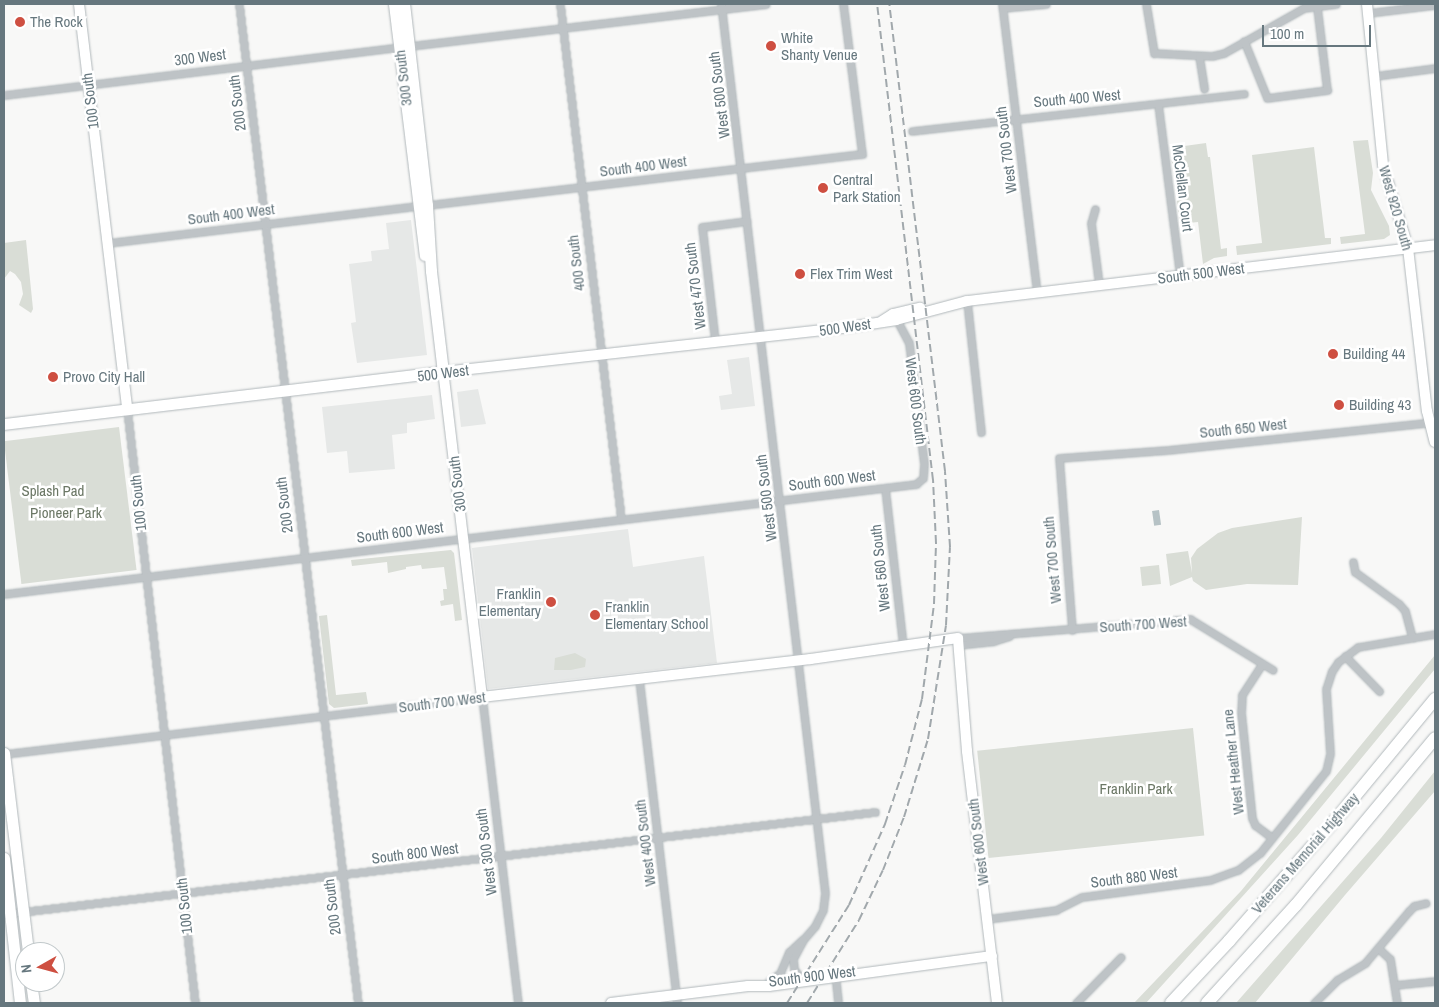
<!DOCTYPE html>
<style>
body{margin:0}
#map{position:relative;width:1439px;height:1007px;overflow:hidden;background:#f8f8f7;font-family:"Archivo Narrow",sans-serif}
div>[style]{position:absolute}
.built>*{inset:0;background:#e6e8e7}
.green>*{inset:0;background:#d9ddd6;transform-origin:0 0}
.water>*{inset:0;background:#b6c2c5;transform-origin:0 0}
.roads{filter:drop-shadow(0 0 1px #b1b8bb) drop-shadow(0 0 1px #b1b8bb)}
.street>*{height:7px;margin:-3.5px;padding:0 3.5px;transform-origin:3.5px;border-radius:3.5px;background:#bec3c6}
.secondary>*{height:10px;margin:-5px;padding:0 5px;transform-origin:5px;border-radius:5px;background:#fff}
.primary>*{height:11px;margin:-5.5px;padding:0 5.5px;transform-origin:5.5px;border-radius:5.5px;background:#fff}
.highway>*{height:12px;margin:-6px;padding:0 6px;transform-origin:6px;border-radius:6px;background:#fff}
.rail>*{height:2px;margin-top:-1px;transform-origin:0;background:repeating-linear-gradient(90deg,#a1a8ac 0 8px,transparent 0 12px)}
.dots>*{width:14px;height:14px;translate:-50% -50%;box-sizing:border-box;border:2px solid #fff;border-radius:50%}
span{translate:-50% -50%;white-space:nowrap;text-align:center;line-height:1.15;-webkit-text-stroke:5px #fff;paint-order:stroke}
.poi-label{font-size:15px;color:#66777e}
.left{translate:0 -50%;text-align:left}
.right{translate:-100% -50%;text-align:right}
.street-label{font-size:15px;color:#66777e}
.park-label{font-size:15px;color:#6b7765}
.frame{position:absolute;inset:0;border:5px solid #66777e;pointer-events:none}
.north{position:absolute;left:15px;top:942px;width:50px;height:50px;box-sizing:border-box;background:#fff;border:1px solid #c2c9cb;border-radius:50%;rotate:263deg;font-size:14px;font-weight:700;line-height:20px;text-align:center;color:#66777e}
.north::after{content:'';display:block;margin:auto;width:18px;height:22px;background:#ce4f41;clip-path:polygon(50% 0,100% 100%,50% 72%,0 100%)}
.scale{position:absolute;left:1262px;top:25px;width:109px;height:22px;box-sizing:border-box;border:2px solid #66777e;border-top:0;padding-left:6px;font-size:15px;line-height:18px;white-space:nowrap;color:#66777e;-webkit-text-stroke:4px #fff;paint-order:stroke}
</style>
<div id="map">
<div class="built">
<div style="clip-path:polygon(411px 220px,427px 355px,357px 363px,351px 323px,356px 322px,349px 264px,372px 261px,371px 251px,389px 249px,386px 223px)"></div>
<div style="clip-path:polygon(749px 357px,755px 406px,721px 410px,719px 396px,732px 394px,727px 360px)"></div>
<div style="clip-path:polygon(478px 389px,486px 424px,461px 427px,457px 392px)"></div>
<div style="clip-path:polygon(432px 395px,435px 419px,407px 423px,407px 433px,392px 435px,395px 469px,349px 473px,347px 451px,327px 453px,322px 407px)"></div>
<div style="clip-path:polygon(628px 529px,633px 567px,704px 556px,717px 663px,488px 689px,472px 548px)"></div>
</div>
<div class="green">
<div style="clip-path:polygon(1368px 140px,1373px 173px,1371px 190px,1389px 226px,1390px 235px,1384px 239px,1341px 244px,1340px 237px,1365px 234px,1353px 141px)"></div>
<div style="clip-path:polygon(1206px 143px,1208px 157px,1210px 157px,1221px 249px,1227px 248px,1227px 256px,1214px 258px,1203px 264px,1198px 222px,1180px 224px,1170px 148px)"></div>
<div style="clip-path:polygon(1314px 147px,1325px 238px,1331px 238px,1331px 244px,1237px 255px,1236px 246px,1262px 243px,1252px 155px)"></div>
<div style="clip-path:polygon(26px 240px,33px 309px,31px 313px,19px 305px,23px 294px,21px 282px,15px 274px,10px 271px,4px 279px,4px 243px)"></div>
<div style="left:119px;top:427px;width:144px;height:116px;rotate:83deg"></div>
<div style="clip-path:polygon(1302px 517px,1298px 585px,1247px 584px,1206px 590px,1193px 581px,1192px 577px,1170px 586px,1166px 554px,1188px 551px,1192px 573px,1191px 558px,1197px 549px,1218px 533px,1232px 528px)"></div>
<div style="clip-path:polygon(451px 550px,454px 553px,462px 620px,455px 621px,453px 604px,441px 606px,440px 601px,444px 600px,443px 589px,447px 589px,444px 567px,422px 569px,421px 565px,406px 567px,406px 569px,388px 573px,387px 562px,352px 566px,351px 560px)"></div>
<div style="left:1159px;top:565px;width:19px;height:19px;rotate:84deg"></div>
<div style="clip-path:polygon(327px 615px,336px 695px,366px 692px,368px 704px,334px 708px,329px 704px,319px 616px)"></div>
<div style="clip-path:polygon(575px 653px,586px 659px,585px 667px,571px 670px,554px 670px,555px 658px)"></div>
<div style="clip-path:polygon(1435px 655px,1435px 669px,1298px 835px,1146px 1003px,1134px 1003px,1241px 891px)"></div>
<div style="left:1193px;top:728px;width:108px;height:217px;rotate:84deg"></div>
<div style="clip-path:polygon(1435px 771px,1435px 791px,1345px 895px,1255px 1003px,1236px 1003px,1381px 838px)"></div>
</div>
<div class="water">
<div style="left:1159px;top:510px;width:15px;height:7px;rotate:82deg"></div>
</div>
<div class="roads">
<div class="street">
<div style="left:239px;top:4px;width:1006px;rotate:83.21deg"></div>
<div style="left:560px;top:4px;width:519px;rotate:83.24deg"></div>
<div style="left:721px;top:4px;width:895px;rotate:83.33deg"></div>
<div style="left:825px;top:893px;width:17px;rotate:97deg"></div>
<div style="left:823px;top:910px;width:18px;rotate:117deg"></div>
<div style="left:815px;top:926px;width:18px;rotate:131deg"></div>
<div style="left:803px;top:940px;width:21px;rotate:118deg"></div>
<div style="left:793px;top:959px;width:10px;rotate:84deg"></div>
<div style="left:794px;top:969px;width:10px;rotate:53deg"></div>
<div style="left:1002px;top:4px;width:291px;rotate:83.1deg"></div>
<div style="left:1146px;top:4px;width:50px;rotate:80.7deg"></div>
<div style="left:1154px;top:53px;width:58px;rotate:3deg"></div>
<div style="left:1212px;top:56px;width:12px;rotate:-14deg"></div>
<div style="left:1224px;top:53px;width:92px;rotate:-29.4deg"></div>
<div style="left:1304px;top:8px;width:32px;rotate:-7deg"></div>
<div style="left:1003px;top:8px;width:43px;rotate:-5.3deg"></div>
<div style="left:1368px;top:13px;width:67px;rotate:-6.8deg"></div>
<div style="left:1244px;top:41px;width:61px;rotate:68deg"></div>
<div style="left:1267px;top:98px;width:61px;rotate:-7.6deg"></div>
<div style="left:1327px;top:90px;width:84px;rotate:-96.9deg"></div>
<div style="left:409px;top:46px;width:359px;rotate:-6.7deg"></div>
<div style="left:1199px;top:56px;width:33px;rotate:81deg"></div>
<div style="left:1375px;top:76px;width:61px;rotate:-7.6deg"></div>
<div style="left:4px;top:95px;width:399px;rotate:-6.9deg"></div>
<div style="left:1158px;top:104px;width:172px;rotate:82.7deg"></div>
<div style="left:912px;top:131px;width:334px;rotate:-6.4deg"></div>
<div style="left:427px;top:205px;width:438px;rotate:-6.7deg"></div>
<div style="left:862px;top:154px;width:151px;rotate:-97.2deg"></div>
<div style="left:1095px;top:209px;width:15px;rotate:106deg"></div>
<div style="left:1091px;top:223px;width:63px;rotate:82.6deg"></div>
<div style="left:107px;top:243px;width:313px;rotate:-6.8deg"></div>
<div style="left:967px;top:301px;width:132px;rotate:83.9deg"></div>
<div style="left:715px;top:341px;width:115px;rotate:-96.5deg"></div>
<div style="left:702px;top:227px;width:45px;rotate:-7.6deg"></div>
<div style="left:127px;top:409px;width:598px;rotate:83.47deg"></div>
<div style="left:885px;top:488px;width:158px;rotate:83.5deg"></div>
<div style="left:1353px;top:562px;width:10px;rotate:79deg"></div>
<div style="left:1355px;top:572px;width:54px;rotate:36deg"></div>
<div style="left:1399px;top:604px;width:9px;rotate:49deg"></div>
<div style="left:1405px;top:611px;width:28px;rotate:75deg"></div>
<div style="left:4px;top:594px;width:919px;rotate:-6.88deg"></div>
<div style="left:916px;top:484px;width:9px;rotate:-41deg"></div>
<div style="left:923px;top:478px;width:14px;rotate:-86deg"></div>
<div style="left:924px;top:464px;width:122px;rotate:-97.1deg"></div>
<div style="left:909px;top:343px;width:26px;rotate:-118deg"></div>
<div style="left:1072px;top:630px;width:172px;rotate:-94.3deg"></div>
<div style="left:1059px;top:458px;width:109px;rotate:-4.2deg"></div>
<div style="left:1168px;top:450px;width:268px;rotate:-6deg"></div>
<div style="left:958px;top:638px;width:233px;rotate:-4.7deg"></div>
<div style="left:1190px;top:619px;width:97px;rotate:31.6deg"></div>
<div style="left:958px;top:645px;width:36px;rotate:-6deg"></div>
<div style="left:994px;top:641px;width:16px;rotate:-18deg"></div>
<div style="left:1345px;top:656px;width:49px;rotate:45.8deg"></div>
<div style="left:1262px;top:664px;width:37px;rotate:123deg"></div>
<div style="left:1242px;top:695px;width:17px;rotate:93deg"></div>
<div style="left:1241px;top:712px;width:107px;rotate:84.1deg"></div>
<div style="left:1252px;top:818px;width:8px;rotate:67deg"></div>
<div style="left:1255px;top:825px;width:21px;rotate:37deg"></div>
<div style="left:639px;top:679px;width:326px;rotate:83.3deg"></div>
<div style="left:4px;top:754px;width:481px;rotate:-6.8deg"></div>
<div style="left:482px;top:697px;width:308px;rotate:83.3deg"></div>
<div style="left:4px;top:914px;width:877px;rotate:-6.68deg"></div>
<div style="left:987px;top:919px;width:70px;rotate:-7.4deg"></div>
<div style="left:1056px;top:910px;width:29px;rotate:-27deg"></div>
<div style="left:1082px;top:897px;width:129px;rotate:-7.6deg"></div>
<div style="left:1210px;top:880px;width:30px;rotate:-20deg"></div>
<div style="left:1238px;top:870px;width:28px;rotate:-38deg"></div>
<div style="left:1260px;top:853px;width:105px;rotate:-51.2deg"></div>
<div style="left:1326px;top:771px;width:18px;rotate:-77deg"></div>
<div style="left:1330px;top:753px;width:64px;rotate:-93.6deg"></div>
<div style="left:1326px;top:689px;width:19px;rotate:-72deg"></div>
<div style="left:1332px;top:671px;width:11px;rotate:-56deg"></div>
<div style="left:1338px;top:662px;width:25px;rotate:-37deg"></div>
<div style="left:1358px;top:647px;width:78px;rotate:-9.6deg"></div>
<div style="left:1378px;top:948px;width:16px;rotate:43deg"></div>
<div style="left:1390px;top:959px;width:45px;rotate:81deg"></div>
<div style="left:835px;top:973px;width:30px;rotate:84deg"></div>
<div style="left:769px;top:981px;width:14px;rotate:-36deg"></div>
<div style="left:780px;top:973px;width:23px;rotate:-67deg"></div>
<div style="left:789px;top:952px;width:18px;rotate:-43deg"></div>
<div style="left:1395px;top:985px;width:40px;rotate:-5.7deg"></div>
<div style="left:1076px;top:1003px;width:64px;rotate:-45.6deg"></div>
<div style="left:1314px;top:1003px;width:33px;rotate:-45deg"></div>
<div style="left:1337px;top:980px;width:33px;rotate:-31deg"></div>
<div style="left:1365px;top:963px;width:68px;rotate:-49.8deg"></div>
<div style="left:1409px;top:911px;width:7px;rotate:-45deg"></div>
<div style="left:1414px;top:906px;width:12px;rotate:-14deg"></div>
</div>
<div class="secondary">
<div style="left:79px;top:4px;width:408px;rotate:83.2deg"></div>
<div style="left:1367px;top:4px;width:162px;rotate:84.3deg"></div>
<div style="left:1383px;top:165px;width:87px;rotate:73.2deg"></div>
<div style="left:1408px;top:248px;width:164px;rotate:83.4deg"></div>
<div style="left:1427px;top:411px;width:32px;rotate:76deg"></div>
<div style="left:882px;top:321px;width:13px;rotate:-32deg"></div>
<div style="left:893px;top:314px;width:28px;rotate:-13deg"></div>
<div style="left:611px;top:1003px;width:138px;rotate:-7.1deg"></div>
<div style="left:748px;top:986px;width:21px"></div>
<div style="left:769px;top:986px;width:225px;rotate:-7.7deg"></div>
<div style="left:997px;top:1003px;width:254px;rotate:-96.8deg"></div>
<div style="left:967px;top:751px;width:113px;rotate:-94.6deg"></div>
<div style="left:958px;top:638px;width:149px;rotate:171.9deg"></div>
<div style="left:810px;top:659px;width:330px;rotate:173.4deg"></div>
<div style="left:482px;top:697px;width:327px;rotate:-96.8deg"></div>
<div style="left:443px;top:372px;width:403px;rotate:-6.3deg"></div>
<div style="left:844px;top:328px;width:53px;rotate:-8.7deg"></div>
<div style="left:896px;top:320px;width:73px;rotate:-15deg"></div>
<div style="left:967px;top:301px;width:471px;rotate:-6.8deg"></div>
</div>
<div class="primary">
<div style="left:394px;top:4px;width:253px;rotate:83deg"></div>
<div style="left:4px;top:424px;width:442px;rotate:-6.8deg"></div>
<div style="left:443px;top:372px;width:102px;rotate:-96.8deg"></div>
<div style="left:431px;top:271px;width:66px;rotate:-93.5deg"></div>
<div style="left:427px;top:205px;width:202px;rotate:-96.5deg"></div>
<div style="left:4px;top:753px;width:200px;rotate:83.1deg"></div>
<div style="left:4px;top:858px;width:146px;rotate:83.7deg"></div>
<div style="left:31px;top:982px;width:21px;rotate:82deg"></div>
</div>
<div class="highway">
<div style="left:1171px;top:1003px;width:85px;rotate:-46.9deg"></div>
<div style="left:1229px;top:941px;width:170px;rotate:-48.8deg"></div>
<div style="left:1341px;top:813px;width:148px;rotate:-50.5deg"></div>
<div style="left:1207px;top:1003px;width:132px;rotate:-47.8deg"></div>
<div style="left:1296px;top:905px;width:217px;rotate:-50.2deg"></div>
</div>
</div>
<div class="rail">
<div style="left:787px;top:1003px;width:116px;rotate:-57.7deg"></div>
<div style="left:849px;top:905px;width:89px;rotate:-66deg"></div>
<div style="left:885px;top:824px;width:62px;rotate:-71.3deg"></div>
<div style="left:905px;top:765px;width:68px;rotate:-75.6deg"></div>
<div style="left:922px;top:699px;width:96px;rotate:-82.8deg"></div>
<div style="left:934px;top:604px;width:61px;rotate:-88.1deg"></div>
<div style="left:936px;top:543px;width:63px;rotate:-92.7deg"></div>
<div style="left:933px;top:480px;width:479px;rotate:-96.7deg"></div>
<div style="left:807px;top:1003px;width:98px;rotate:-57.9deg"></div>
<div style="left:859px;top:920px;width:55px;rotate:-64.4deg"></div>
<div style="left:883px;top:870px;width:57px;rotate:-68.4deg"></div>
<div style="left:904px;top:817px;width:82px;rotate:-72.9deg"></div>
<div style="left:928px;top:739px;width:115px;rotate:-81deg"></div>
<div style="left:946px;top:625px;width:78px;rotate:-87.1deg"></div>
<div style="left:950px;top:547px;width:76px;rotate:-93.8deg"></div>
<div style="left:945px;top:471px;width:470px;rotate:-96.8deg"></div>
</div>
<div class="dots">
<div style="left:20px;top:22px;background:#ce4f41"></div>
<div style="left:771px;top:46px;background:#ce4f41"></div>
<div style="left:823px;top:188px;background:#ce4f41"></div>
<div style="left:800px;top:274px;background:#ce4f41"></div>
<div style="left:1333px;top:354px;background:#ce4f41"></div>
<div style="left:53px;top:377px;background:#ce4f41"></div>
<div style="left:1339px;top:405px;background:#ce4f41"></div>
<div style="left:551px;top:602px;background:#ce4f41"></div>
<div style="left:595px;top:615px;background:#ce4f41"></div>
</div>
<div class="poi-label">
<span class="left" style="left:30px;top:22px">The Rock</span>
<span class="left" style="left:781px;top:46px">White<br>Shanty Venue</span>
<span class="left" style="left:833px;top:188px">Central<br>Park Station</span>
<span class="left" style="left:810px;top:274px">Flex Trim West</span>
<span class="left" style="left:1343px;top:354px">Building 44</span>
<span class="left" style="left:63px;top:377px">Provo City Hall</span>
<span class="left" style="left:1349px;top:405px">Building 43</span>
<span class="right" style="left:541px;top:602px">Franklin<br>Elementary</span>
<span class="left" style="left:605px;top:615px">Franklin<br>Elementary School</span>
</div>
<div class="street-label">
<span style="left:200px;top:57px;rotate:-7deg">300 West</span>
<span style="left:403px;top:78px;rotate:-97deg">300 South</span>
<span style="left:719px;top:95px;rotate:-97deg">West 500 South</span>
<span style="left:1077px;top:98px;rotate:-5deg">South 400 West</span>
<span style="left:90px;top:101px;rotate:-97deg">100 South</span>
<span style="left:237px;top:103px;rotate:-97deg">200 South</span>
<span style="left:1006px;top:150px;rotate:-97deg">West 700 South</span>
<span style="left:643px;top:166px;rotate:-7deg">South 400 West</span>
<span style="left:1183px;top:188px;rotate:83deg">McClellan Court</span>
<span style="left:1396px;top:208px;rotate:74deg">West 920 South</span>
<span style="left:231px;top:214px;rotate:-7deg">South 400 West</span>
<span style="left:576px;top:263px;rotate:-97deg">400 South</span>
<span style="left:1201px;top:273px;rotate:-7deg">South 500 West</span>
<span style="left:695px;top:286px;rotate:-97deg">West 470 South</span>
<span style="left:845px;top:327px;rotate:-8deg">500 West</span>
<span style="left:443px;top:373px;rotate:-7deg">500 West</span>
<span style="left:916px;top:401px;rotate:83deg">West 600 South</span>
<span style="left:1243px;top:428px;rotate:-6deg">South 650 West</span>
<span style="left:832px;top:480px;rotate:-7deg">South 600 West</span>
<span style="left:457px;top:484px;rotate:-97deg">300 South</span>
<span style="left:766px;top:498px;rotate:-97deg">West 500 South</span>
<span style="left:138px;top:503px;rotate:-96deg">100 South</span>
<span style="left:284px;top:505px;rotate:-97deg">200 South</span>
<span style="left:400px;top:532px;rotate:-7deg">South 600 West</span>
<span style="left:1052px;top:560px;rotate:-95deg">West 700 South</span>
<span style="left:880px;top:568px;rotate:-96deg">West 560 South</span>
<span style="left:1143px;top:624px;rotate:-4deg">South 700 West</span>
<span style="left:442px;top:702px;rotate:-7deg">South 700 West</span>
<span style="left:1233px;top:762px;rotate:-96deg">West Heather Lane</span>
<span style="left:978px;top:842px;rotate:-97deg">West 600 South</span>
<span style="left:645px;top:843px;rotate:-97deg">West 400 South</span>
<span style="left:486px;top:852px;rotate:-97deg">West 300 South</span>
<span style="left:415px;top:853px;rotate:-7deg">South 800 West</span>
<span style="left:1305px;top:853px;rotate:-49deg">Veterans Memorial Highway</span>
<span style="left:1134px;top:877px;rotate:-7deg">South 880 West</span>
<span style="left:184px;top:906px;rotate:-96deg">100 South</span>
<span style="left:332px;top:907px;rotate:-97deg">200 South</span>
<span style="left:812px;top:976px;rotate:-7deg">South 900 West</span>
</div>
<div class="park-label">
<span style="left:53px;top:491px">Splash Pad</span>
<span style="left:66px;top:513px">Pioneer Park</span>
<span style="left:1136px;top:789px">Franklin Park</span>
</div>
<div class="frame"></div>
<div class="north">N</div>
<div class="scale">100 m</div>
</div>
